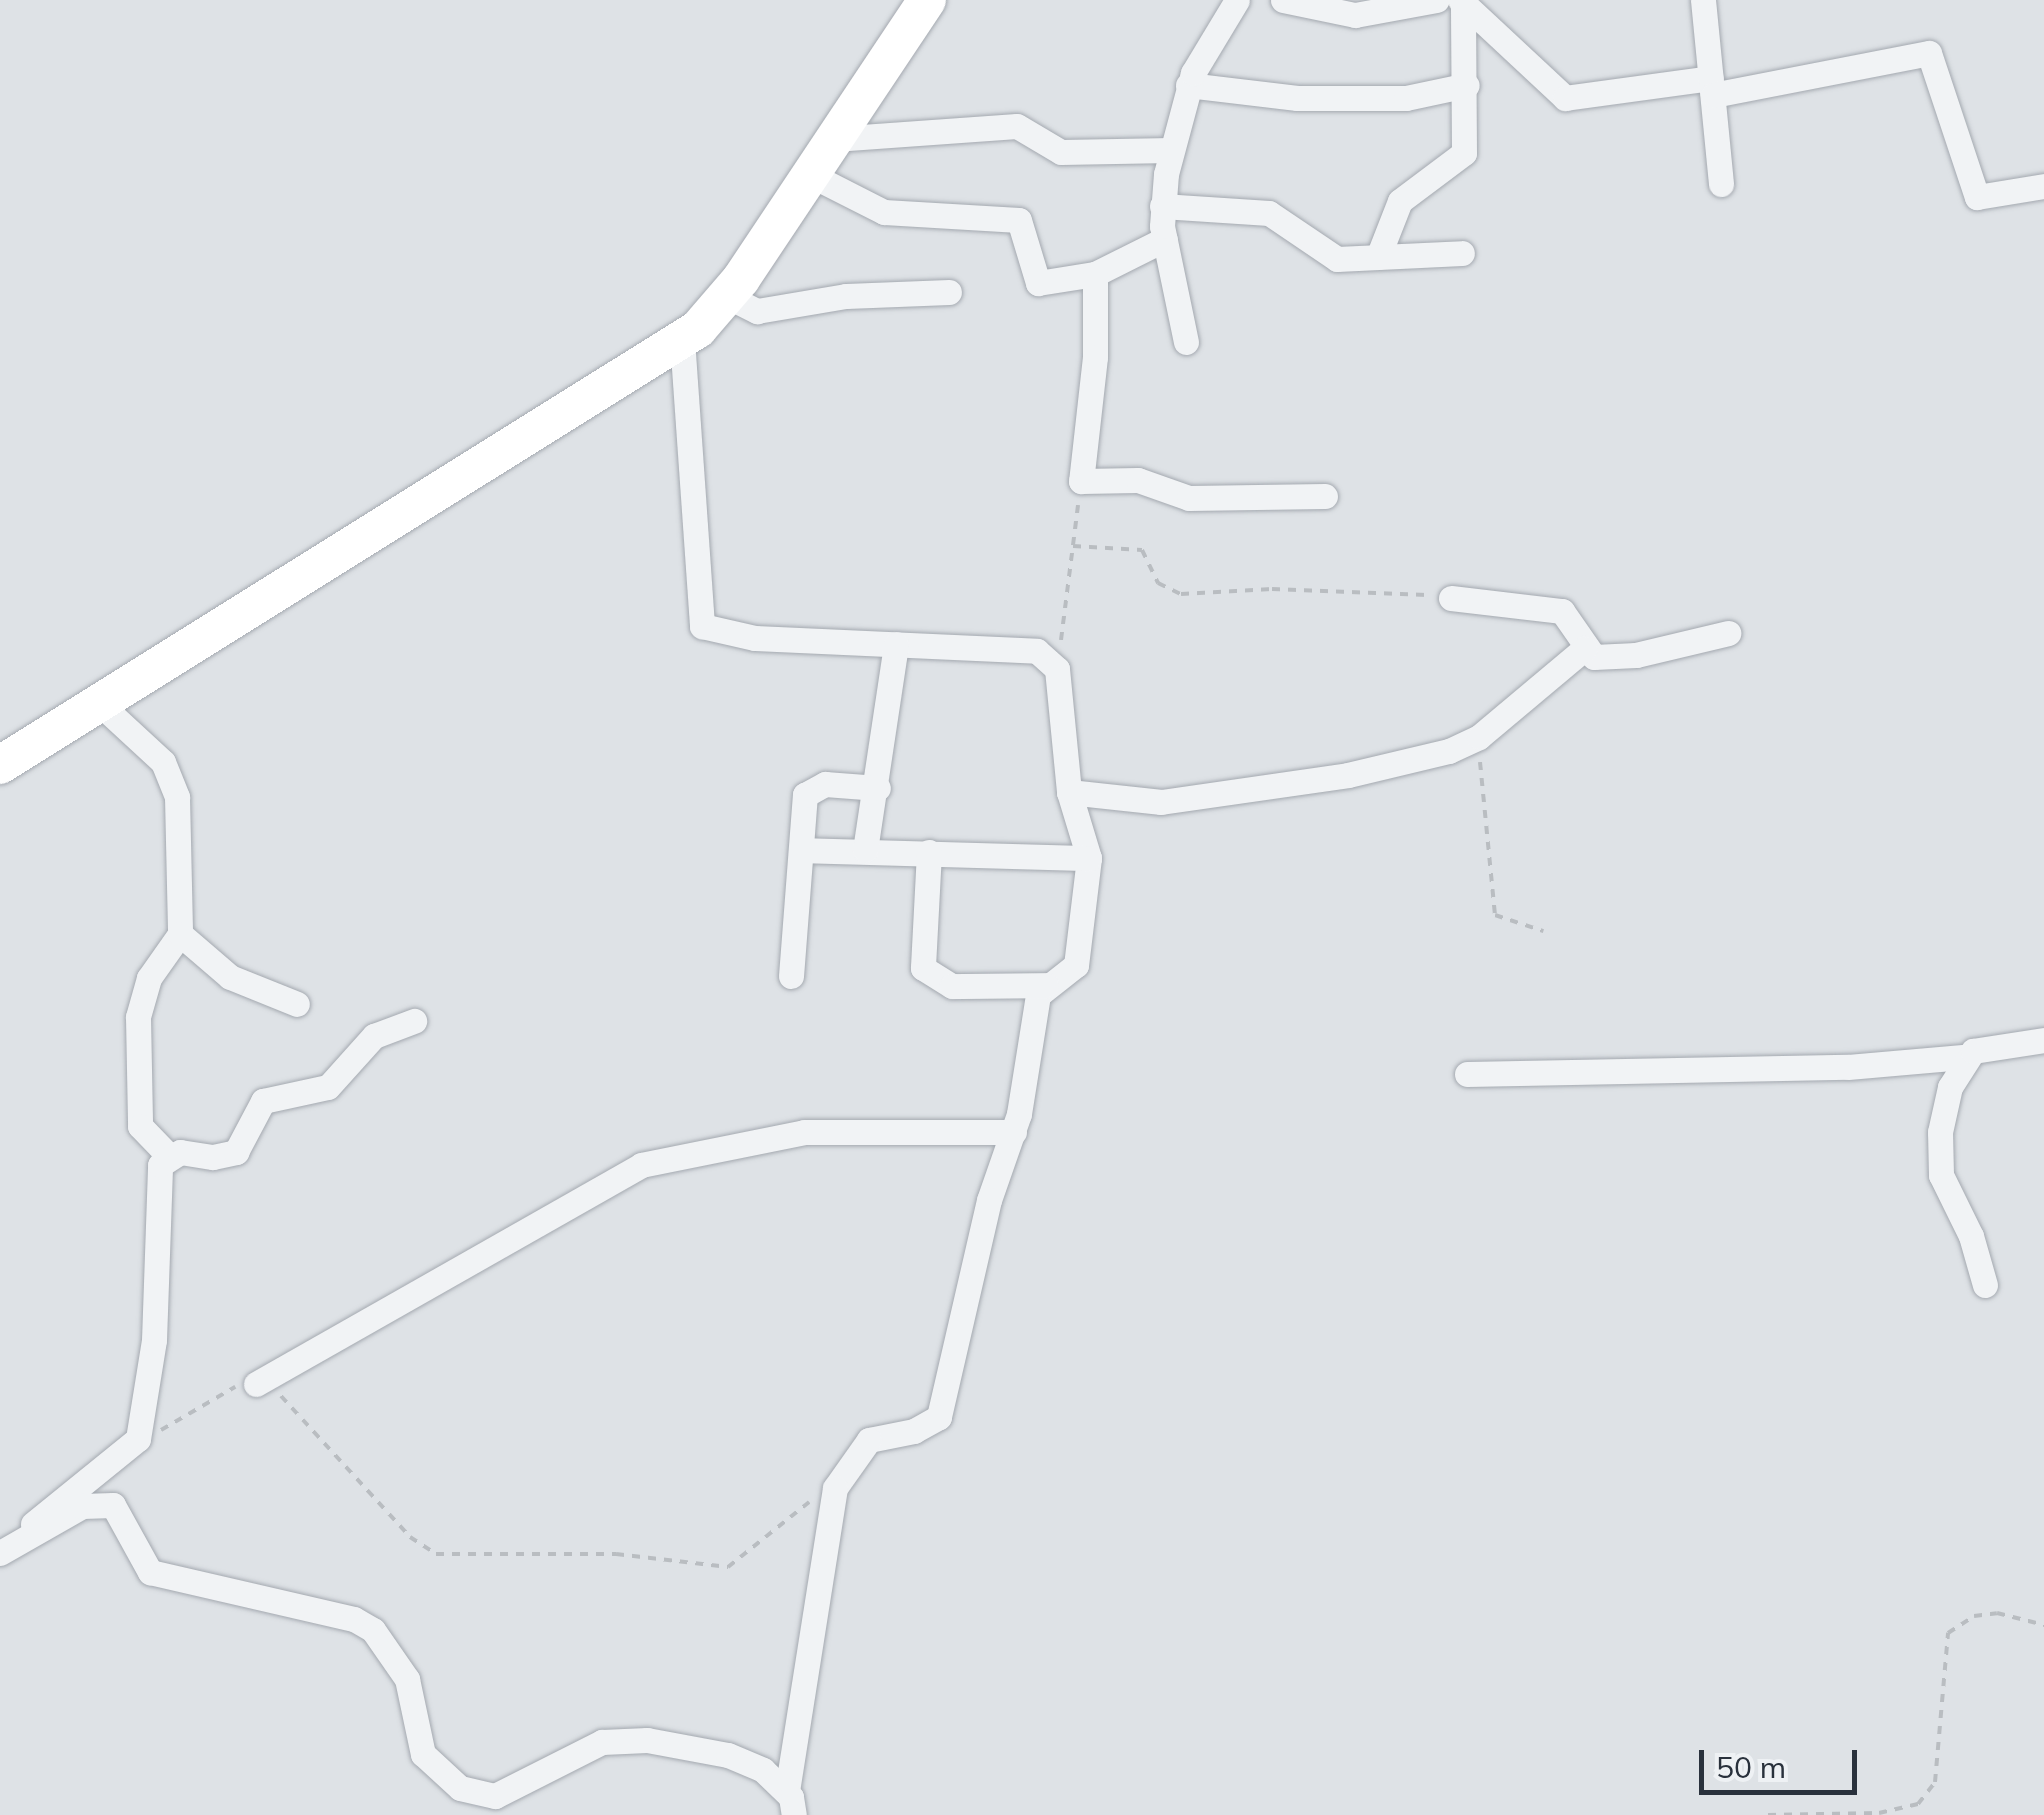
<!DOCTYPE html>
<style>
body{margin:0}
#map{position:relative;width:2044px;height:1815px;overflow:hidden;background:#dee2e6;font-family:Mulish,sans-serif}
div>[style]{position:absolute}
.path>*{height:4px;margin-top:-2px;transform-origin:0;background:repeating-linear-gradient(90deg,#b9bdc1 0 8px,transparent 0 16px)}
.roads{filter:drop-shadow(0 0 2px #a4a9b0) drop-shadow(0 0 2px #a4a9b0)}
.street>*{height:25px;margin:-12.5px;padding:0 12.5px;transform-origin:12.5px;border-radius:12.5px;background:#f1f3f5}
.secondary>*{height:38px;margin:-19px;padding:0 19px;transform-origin:19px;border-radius:19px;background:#fff}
span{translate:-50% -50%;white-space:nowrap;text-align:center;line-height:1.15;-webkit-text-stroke:9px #eef1f4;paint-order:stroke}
.scale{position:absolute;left:1699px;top:1750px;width:158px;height:45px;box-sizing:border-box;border:5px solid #29313c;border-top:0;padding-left:12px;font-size:30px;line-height:35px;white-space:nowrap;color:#29313c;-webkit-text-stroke:8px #eef1f4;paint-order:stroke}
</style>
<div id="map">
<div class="path">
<div style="left:1073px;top:546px;width:69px;rotate:3.3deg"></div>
<div style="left:1142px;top:550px;width:37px;rotate:64deg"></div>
<div style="left:1158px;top:583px;width:25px;rotate:26deg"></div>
<div style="left:1181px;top:594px;width:91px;rotate:-3.1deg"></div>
<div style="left:1272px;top:589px;width:155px;rotate:2.2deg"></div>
<div style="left:1061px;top:640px;width:136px;rotate:-82.8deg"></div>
<div style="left:1480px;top:762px;width:154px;rotate:84.4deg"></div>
<div style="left:1495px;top:915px;width:51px;rotate:18.4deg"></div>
<div style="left:281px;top:1396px;width:191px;rotate:47.5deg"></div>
<div style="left:410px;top:1537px;width:31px;rotate:33deg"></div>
<div style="left:436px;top:1554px;width:180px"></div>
<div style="left:616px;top:1554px;width:113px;rotate:6.6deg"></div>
<div style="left:728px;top:1567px;width:104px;rotate:-38.7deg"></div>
<div style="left:161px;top:1430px;width:86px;rotate:-30.2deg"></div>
<div style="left:1768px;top:1815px;width:111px;rotate:-1deg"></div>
<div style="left:1879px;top:1813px;width:40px;rotate:-13deg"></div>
<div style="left:1918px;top:1804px;width:28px;rotate:-52deg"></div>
<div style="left:1935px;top:1782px;width:150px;rotate:-85deg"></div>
<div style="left:1948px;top:1633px;width:31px;rotate:-33deg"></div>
<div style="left:1974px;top:1616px;width:23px;rotate:-7deg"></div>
<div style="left:1997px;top:1613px;width:49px;rotate:14.3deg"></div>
</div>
<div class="roads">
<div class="street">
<div style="left:1283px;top:0;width:74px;rotate:11.8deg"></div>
<div style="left:1355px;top:15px;width:83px;rotate:-10.4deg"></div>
<div style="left:1460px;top:0;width:144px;rotate:43deg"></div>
<div style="left:1565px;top:98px;width:147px;rotate:-7.8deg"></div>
<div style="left:1703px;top:0;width:185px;rotate:84.4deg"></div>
<div style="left:1188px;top:85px;width:110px;rotate:6.8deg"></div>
<div style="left:1297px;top:98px;width:109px"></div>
<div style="left:1406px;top:98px;width:62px;rotate:-12deg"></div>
<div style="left:1713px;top:95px;width:220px;rotate:-11deg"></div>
<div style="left:1929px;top:53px;width:152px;rotate:71.6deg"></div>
<div style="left:1977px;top:197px;width:68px;rotate:-9.3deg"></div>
<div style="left:834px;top:139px;width:183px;rotate:-4.1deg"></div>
<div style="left:1017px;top:126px;width:51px;rotate:30.6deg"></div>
<div style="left:1061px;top:152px;width:110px;rotate:-1deg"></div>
<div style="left:811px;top:175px;width:82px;rotate:26.9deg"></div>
<div style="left:884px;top:212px;width:135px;rotate:3.4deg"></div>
<div style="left:1019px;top:220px;width:66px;rotate:73.2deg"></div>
<div style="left:1038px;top:283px;width:58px;rotate:-9deg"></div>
<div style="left:1095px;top:274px;width:78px;rotate:-26.6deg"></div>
<div style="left:1162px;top:206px;width:107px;rotate:3.7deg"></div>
<div style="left:1269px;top:213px;width:82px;rotate:34.1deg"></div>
<div style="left:1337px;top:259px;width:125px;rotate:-2.7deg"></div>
<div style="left:1378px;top:257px;width:60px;rotate:-68.6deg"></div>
<div style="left:1400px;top:201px;width:80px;rotate:-36.9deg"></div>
<div style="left:1464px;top:153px;width:150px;rotate:-90.4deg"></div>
<div style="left:1095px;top:274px;width:83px;rotate:90deg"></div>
<div style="left:1095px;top:357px;width:125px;rotate:96.4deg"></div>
<div style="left:1081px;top:481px;width:57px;rotate:-1deg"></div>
<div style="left:1138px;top:480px;width:54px;rotate:19.4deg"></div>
<div style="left:1189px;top:498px;width:136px;rotate:-0.8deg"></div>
<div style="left:727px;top:296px;width:34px;rotate:27deg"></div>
<div style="left:757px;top:311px;width:90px;rotate:-9.6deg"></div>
<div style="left:846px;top:296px;width:103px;rotate:-2.2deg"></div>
<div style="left:682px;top:339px;width:288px;rotate:86deg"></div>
<div style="left:702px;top:626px;width:54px;rotate:12.8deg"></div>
<div style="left:755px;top:638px;width:282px;rotate:2.6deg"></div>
<div style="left:1037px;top:651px;width:27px;rotate:42deg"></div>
<div style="left:1057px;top:669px;width:124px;rotate:84.4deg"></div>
<div style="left:1069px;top:792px;width:69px;rotate:73.1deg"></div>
<div style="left:1089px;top:858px;width:108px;rotate:96.9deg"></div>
<div style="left:1076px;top:965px;width:48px;rotate:141.7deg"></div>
<div style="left:1038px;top:995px;width:121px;rotate:99.1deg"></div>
<div style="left:1019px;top:1114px;width:91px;rotate:109.2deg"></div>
<div style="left:989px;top:1200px;width:223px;rotate:103deg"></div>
<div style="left:939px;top:1417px;width:29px;rotate:151deg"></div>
<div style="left:914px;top:1431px;width:46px;rotate:168.7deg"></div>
<div style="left:869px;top:1440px;width:59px;rotate:125.3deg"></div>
<div style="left:835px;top:1488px;width:308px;rotate:99deg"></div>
<div style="left:1186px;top:342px;width:118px;rotate:-101.7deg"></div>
<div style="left:1162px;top:226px;width:52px;rotate:-85.6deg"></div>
<div style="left:1166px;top:174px;width:105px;rotate:-75deg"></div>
<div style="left:1193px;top:73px;width:85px;rotate:-58.9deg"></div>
<div style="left:1451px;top:598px;width:112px;rotate:6.7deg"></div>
<div style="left:1562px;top:611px;width:56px;rotate:55.2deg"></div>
<div style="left:1594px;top:657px;width:42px;rotate:-2.7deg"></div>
<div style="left:1636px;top:655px;width:95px;rotate:-13.4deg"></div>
<div style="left:99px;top:703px;width:87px;rotate:42.7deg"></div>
<div style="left:163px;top:762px;width:38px;rotate:68deg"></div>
<div style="left:177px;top:797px;width:137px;rotate:88.7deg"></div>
<div style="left:180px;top:934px;width:54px;rotate:125.2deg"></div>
<div style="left:149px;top:978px;width:41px;rotate:105.8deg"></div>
<div style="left:138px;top:1017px;width:109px;rotate:88.9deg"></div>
<div style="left:140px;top:1126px;width:40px;rotate:46deg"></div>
<div style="left:1069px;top:792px;width:93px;rotate:6.2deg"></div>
<div style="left:1161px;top:802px;width:189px;rotate:-8.2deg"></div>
<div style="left:1348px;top:775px;width:104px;rotate:-13.4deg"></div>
<div style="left:1449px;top:751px;width:33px;rotate:-25deg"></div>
<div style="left:1479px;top:737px;width:138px;rotate:-40deg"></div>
<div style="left:801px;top:850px;width:288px;rotate:1.6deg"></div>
<div style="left:865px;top:850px;width:208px;rotate:-81.4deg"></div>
<div style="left:929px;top:852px;width:116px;rotate:93deg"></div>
<div style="left:923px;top:968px;width:34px;rotate:32deg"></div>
<div style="left:952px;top:986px;width:94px;rotate:-0.6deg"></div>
<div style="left:180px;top:934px;width:66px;rotate:40.7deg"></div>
<div style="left:230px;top:977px;width:72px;rotate:21.9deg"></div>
<div style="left:791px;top:976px;width:182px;rotate:-85.6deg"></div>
<div style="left:805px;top:795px;width:23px;rotate:-29deg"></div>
<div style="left:825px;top:784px;width:53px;rotate:4.3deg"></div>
<div style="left:1467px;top:1074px;width:381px;rotate:-1.1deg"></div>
<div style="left:1848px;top:1067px;width:115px;rotate:-5deg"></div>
<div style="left:1985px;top:1285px;width:51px;rotate:-105.9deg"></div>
<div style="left:1971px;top:1236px;width:68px;rotate:-116.2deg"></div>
<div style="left:1941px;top:1175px;width:43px;rotate:-91.3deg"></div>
<div style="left:1940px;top:1132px;width:46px;rotate:-77.5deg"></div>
<div style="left:1950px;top:1087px;width:43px;rotate:-57.4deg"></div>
<div style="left:1973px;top:1051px;width:72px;rotate:-8.8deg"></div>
<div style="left:256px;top:1384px;width:443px;rotate:-29.6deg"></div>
<div style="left:641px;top:1165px;width:166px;rotate:-11.4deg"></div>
<div style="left:804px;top:1132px;width:210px"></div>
<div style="left:33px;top:1524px;width:135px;rotate:-39deg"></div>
<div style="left:138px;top:1439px;width:100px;rotate:-80.8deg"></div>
<div style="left:154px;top:1340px;width:175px;rotate:-88deg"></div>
<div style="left:160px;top:1165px;width:24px;rotate:-33deg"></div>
<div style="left:180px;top:1152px;width:33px;rotate:9deg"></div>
<div style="left:213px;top:1157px;width:24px;rotate:-12deg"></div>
<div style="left:236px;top:1152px;width:58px;rotate:-62.1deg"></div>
<div style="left:263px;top:1101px;width:66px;rotate:-12.2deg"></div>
<div style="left:328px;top:1087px;width:69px;rotate:-48deg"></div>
<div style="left:374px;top:1036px;width:43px;rotate:-20.6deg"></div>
<div style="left:0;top:1553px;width:95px;rotate:-29.8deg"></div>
<div style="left:82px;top:1506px;width:31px;rotate:-2deg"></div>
<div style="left:113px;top:1505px;width:77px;rotate:61.1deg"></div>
<div style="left:150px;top:1572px;width:209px;rotate:13deg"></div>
<div style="left:354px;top:1619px;width:22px;rotate:30deg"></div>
<div style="left:373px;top:1630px;width:60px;rotate:55.2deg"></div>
<div style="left:407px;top:1679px;width:77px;rotate:78deg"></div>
<div style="left:423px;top:1754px;width:50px;rotate:42.6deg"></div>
<div style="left:460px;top:1788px;width:36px;rotate:13deg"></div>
<div style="left:495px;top:1796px;width:120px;rotate:-26.8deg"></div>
<div style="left:602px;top:1742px;width:45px;rotate:-2.5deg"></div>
<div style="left:647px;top:1740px;width:82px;rotate:10.5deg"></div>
<div style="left:728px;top:1755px;width:38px;rotate:23deg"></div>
<div style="left:763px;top:1770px;width:39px;rotate:44deg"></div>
<div style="left:791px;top:1797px;width:18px;rotate:81deg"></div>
</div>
<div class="secondary">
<div style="left:0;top:765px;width:823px;rotate:-31.99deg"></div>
<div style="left:698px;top:329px;width:66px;rotate:-49.3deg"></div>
<div style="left:741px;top:279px;width:335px;rotate:-56.3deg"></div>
</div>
</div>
<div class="scale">50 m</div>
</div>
